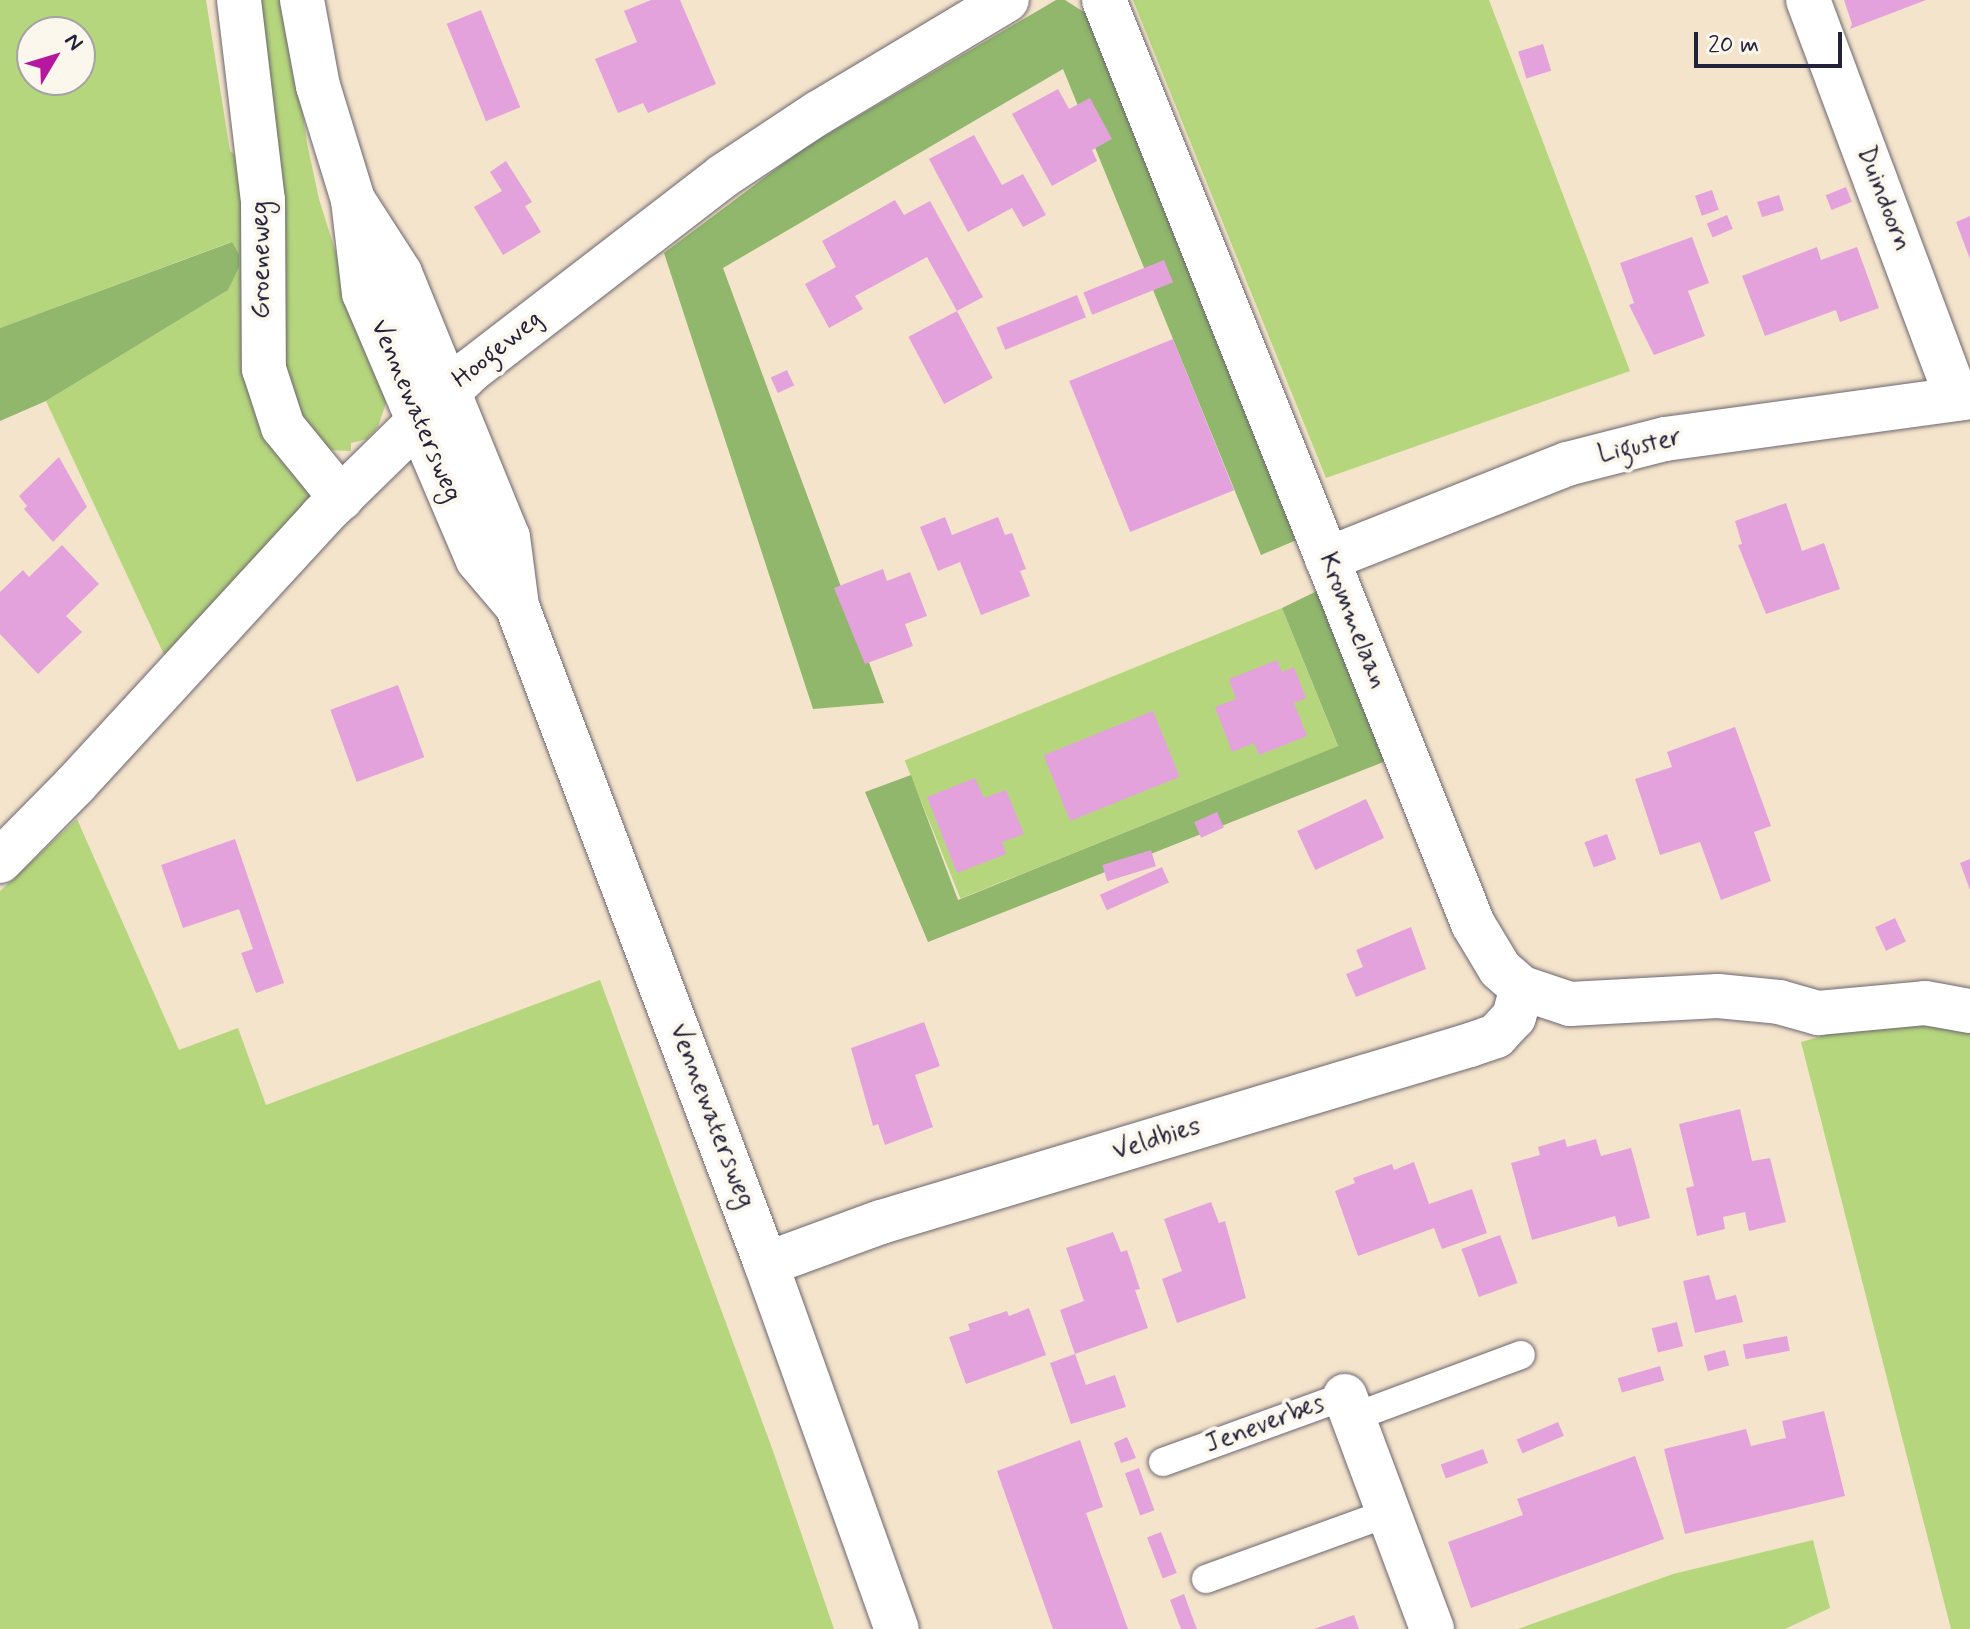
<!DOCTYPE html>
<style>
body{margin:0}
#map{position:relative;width:1970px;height:1629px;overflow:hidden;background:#f5e4cc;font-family:Mynerve,sans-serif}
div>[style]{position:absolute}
.green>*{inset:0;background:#b5d67d;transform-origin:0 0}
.forest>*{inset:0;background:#90b76c}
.building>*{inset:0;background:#e4a2dd;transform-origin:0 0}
.roads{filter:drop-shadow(0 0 2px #6c666e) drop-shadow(0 0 2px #6c666e)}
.service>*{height:28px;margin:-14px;padding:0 14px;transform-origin:14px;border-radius:14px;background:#fff}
.minor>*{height:44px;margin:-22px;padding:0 22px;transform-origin:22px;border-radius:22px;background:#fff}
.tertiary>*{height:44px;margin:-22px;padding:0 22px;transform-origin:22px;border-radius:22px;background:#fff}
span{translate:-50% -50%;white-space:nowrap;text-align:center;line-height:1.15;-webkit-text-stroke:8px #fbf7ec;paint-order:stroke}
.street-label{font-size:26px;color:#22223b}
.north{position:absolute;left:16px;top:16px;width:80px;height:80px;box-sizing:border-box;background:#fbf7ec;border:2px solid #a4a2a5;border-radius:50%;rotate:52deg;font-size:22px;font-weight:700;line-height:32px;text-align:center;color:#22223b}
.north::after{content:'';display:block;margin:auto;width:28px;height:36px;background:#b5179e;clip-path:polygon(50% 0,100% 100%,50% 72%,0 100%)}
.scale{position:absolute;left:1694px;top:32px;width:148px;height:36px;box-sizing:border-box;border:4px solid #22223b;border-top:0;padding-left:10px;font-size:24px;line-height:28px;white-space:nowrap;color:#22223b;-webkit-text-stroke:6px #fbf7ec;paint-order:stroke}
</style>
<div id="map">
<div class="green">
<div style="clip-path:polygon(evenodd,0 0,206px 0,230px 151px,246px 163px,248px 202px,311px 493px,309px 504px,166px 659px,46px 401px,228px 290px,239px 254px,231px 242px,0 328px,0 0,32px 32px,80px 32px,80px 80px,32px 80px,32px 32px)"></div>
<div style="clip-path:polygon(251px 0,287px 0,307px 143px,319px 199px,346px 285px,385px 383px,386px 403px,378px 427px,367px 439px,351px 443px,351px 451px,327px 450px,288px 408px)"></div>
<div style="clip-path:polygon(1133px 0,1489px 0,1630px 371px,1326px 478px)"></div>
<div style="left:1282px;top:608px;width:149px;height:407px;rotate:68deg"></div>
<div style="clip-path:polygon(77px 819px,179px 1050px,238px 1028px,266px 1105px,600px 980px,773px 1451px,834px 1629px,0 1629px,0 891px)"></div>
<div style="clip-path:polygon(1970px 1023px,1970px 1629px,1951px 1629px,1801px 1042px,1851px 1028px)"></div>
<div style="clip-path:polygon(1813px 1540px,1830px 1608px,1785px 1629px,1518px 1629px,1673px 1574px)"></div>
</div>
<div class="forest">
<div style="clip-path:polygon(1056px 0,1065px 0,1087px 14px,1299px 539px,1261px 555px,1063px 69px,723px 268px,884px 703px,813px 709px,664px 253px,804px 148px)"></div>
<div style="clip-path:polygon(232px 242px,239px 254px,239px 267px,228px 290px,46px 401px,0 421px,0 328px)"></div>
<div style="clip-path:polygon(1319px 590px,1386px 761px,928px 942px,865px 792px,911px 775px,958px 900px,1338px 746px,1282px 608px)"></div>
</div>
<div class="building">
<div style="clip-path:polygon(651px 0,680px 0,716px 84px,648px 113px,643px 103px,618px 113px,595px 59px,637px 42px,624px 11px)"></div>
<div style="clip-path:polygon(1844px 0,1926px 0,1850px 29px,1852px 24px)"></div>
<div style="left:481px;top:10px;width:105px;height:37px;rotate:68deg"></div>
<div style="left:1543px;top:44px;width:28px;height:26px;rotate:73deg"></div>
<div style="clip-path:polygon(1058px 89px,1069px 109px,1090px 98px,1112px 139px,1092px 150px,1097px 161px,1052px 186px,1012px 114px)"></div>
<div style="clip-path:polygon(974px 135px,1002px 185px,1023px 174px,1046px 215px,1023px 227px,1012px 208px,968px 232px,929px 159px)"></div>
<div style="clip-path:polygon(506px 161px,532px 202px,525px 206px,541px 232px,503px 255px,474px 207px,502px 191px,490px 172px)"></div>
<div style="left:1846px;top:187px;width:16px;height:22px;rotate:68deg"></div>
<div style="left:1712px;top:190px;width:21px;height:18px;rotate:71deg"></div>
<div style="left:1779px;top:195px;width:16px;height:23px;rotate:72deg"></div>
<div style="clip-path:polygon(895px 200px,904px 215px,930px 201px,983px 297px,957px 311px,927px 257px,855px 296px,863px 309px,829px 328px,805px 284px,836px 267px,822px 241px)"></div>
<div style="left:1727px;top:215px;width:15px;height:22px;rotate:67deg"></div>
<div style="clip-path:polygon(1970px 216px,1970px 259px,1956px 222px)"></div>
<div style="clip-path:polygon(1692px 237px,1709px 283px,1688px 291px,1705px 336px,1654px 355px,1629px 305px,1634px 303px,1620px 263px)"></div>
<div style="clip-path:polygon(1817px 247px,1821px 260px,1857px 247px,1879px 308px,1840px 322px,1836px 310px,1765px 336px,1742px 276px)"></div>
<div style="left:1164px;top:260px;width:24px;height:87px;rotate:68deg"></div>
<div style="left:1077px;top:295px;width:24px;height:87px;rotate:68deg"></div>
<div style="left:957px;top:311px;width:76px;height:55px;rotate:62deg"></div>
<div style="left:1173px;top:339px;width:163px;height:112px;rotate:68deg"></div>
<div style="left:787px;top:370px;width:17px;height:18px;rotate:65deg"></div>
<div style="clip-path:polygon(59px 457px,87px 507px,53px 542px,24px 509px,27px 506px,19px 496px)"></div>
<div style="clip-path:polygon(1786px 503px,1802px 551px,1824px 543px,1840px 589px,1766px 614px,1738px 545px,1742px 544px,1735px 521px)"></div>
<div style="clip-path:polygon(945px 517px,952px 535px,998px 517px,1005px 535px,1012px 533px,1026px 569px,1020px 571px,1030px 596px,981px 615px,960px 562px,938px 571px,920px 527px)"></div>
<div style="clip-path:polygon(62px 545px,99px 584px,66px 616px,82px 632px,38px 674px,0 634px,0 592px,23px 570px,29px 577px)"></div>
<div style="clip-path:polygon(883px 569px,887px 581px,910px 572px,927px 616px,905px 624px,913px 646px,865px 664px,834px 588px)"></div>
<div style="clip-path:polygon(1277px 660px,1282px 672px,1294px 667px,1306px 698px,1294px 703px,1307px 736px,1259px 755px,1254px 743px,1232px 752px,1215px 707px,1236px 699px,1229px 679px)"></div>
<div style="left:398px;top:685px;width:77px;height:72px;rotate:70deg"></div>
<div style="left:1153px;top:711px;width:71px;height:118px;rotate:68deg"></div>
<div style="clip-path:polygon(1735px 727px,1771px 826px,1754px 832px,1771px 881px,1721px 900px,1700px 842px,1660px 855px,1635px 779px,1672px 767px,1667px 752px)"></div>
<div style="clip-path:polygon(975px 778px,984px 798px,1006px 790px,1024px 834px,1002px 842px,1006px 854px,957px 873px,927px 797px)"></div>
<div style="left:1366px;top:799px;width:43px;height:76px;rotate:65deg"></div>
<div style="left:1217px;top:812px;width:17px;height:25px;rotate:66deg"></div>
<div style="left:1607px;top:834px;width:27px;height:24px;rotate:70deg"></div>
<div style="clip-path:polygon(235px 839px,284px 983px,256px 993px,241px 953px,253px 949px,239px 909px,183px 928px,161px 865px)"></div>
<div style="left:1151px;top:850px;width:17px;height:51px;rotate:73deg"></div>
<div style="clip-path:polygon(1970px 859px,1970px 890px,1960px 863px)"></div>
<div style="left:1162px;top:867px;width:17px;height:68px;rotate:66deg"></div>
<div style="left:1895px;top:918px;width:26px;height:22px;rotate:65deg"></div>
<div style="clip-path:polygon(1411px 927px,1426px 969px,1356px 997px,1346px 974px,1363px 967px,1356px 950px)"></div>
<div style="clip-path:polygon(924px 1022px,940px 1066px,915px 1075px,933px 1127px,885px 1145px,878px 1124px,873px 1126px,851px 1048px)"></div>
<div style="clip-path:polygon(1740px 1109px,1752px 1161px,1770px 1158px,1786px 1222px,1749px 1231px,1745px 1212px,1723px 1217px,1725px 1229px,1697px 1236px,1686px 1188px,1694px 1186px,1679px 1124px)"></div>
<div style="clip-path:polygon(1565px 1139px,1567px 1147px,1596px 1139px,1601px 1156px,1631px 1148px,1650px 1218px,1618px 1227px,1615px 1216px,1532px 1240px,1511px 1163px,1540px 1155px,1538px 1147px)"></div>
<div style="clip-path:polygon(1414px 1162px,1429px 1204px,1472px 1189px,1487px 1233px,1442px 1249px,1434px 1228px,1358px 1256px,1335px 1191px,1355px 1183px,1353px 1178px,1392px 1164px,1394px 1170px)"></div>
<div style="clip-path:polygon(1211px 1202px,1219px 1223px,1225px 1221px,1246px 1298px,1177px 1323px,1162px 1279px,1182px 1271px,1164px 1219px)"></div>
<div style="clip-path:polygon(1113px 1232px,1121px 1252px,1127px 1250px,1140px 1289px,1135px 1290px,1148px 1328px,1075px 1354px,1060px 1310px,1084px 1301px,1066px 1248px)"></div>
<div style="left:1500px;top:1235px;width:51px;height:41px;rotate:70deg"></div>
<div style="clip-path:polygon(1709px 1275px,1716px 1300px,1736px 1295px,1743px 1322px,1695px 1333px,1683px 1281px)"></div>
<div style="clip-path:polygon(1029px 1308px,1046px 1355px,966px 1384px,949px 1337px,970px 1330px,968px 1324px,1007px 1311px,1009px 1316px)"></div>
<div style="left:1677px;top:1322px;width:25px;height:26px;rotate:76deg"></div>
<div style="left:1787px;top:1336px;width:15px;height:45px;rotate:79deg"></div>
<div style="left:1725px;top:1350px;width:16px;height:22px;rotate:75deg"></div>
<div style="clip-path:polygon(1075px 1354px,1086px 1385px,1115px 1375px,1126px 1407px,1071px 1424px,1050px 1363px)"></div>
<div style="left:1660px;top:1366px;width:15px;height:44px;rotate:74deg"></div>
<div style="clip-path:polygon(1824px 1411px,1845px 1496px,1685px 1534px,1664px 1449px,1746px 1429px,1751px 1446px,1786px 1438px,1782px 1421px)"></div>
<div style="left:1558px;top:1422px;width:15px;height:45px;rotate:67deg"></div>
<div style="clip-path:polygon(1127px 1437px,1136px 1458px,1121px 1463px,1114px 1443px)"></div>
<div style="clip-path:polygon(1080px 1440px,1103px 1507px,1086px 1513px,1128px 1629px,1053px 1629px,997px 1471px)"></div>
<div style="left:1483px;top:1449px;width:15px;height:45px;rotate:70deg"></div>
<div style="clip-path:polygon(1635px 1456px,1664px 1539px,1471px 1608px,1448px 1542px,1523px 1515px,1517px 1499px)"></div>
<div style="left:1139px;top:1468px;width:45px;height:15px;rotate:70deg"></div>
<div style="left:1161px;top:1532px;width:44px;height:15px;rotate:69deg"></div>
<div style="clip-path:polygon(1184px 1594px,1192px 1616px,1197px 1629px,1181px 1629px,1178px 1621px,1170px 1600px)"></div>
<div style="clip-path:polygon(1354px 1615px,1359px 1629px,1314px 1629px)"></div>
</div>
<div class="roads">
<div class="service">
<div style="left:1354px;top:1417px;width:178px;rotate:-20.4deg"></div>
<div style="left:1163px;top:1462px;width:194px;rotate:-19.9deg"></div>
<div style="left:1206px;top:1579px;width:194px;rotate:-19.9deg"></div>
</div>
<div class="minor">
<div style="left:239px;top:0;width:201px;rotate:83.2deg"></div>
<div style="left:263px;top:200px;width:169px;rotate:89.7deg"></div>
<div style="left:264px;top:369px;width:61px;rotate:71.9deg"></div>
<div style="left:283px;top:427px;width:92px;rotate:50.8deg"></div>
<div style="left:1104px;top:0;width:995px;rotate:68.23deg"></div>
<div style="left:1473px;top:924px;width:52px;rotate:59deg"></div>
<div style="left:1500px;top:969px;width:29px;rotate:41deg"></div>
<div style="left:1522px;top:988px;width:51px;rotate:18.4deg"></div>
<div style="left:1570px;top:1004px;width:148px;rotate:-3.1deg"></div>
<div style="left:1718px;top:996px;width:61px;rotate:5.6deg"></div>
<div style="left:1779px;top:1002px;width:41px;rotate:15.8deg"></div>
<div style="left:1818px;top:1013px;width:107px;rotate:-5.3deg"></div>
<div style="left:1925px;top:1003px;width:46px;rotate:10.1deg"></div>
<div style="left:1808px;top:0;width:425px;rotate:69.5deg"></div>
<div style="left:1327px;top:559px;width:258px;rotate:-21.6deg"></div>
<div style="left:1567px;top:464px;width:101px;rotate:-14.3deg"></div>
<div style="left:1665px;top:439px;width:308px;rotate:-7.8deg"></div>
<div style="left:0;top:861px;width:107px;rotate:-45.4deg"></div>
<div style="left:75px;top:785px;width:365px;rotate:-47.4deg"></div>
<div style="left:322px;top:516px;width:207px;rotate:-44.4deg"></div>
<div style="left:470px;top:371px;width:319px;rotate:-37.6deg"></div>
<div style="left:723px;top:176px;width:114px;rotate:-33.6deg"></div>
<div style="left:818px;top:113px;width:220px;rotate:-30.9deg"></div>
<div style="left:766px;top:1264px;width:122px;rotate:-20.1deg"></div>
<div style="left:881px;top:1222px;width:615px;rotate:-16.73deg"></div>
<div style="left:1470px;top:1045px;width:28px;rotate:-19deg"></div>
<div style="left:1496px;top:1036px;width:26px;rotate:-47deg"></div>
<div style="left:1514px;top:1017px;width:30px;rotate:-75deg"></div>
<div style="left:1345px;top:1396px;width:249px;rotate:69.5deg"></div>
</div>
<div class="tertiary">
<div style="left:302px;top:0;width:87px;rotate:79.5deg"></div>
<div style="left:318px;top:86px;width:119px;rotate:72.9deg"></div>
<div style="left:353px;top:200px;width:94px;rotate:83.3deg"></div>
<div style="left:364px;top:293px;width:290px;rotate:66.9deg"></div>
<div style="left:478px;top:560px;width:60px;rotate:49.7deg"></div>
<div style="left:353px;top:200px;width:87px;rotate:57.2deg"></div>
<div style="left:400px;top:273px;width:285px;rotate:67.8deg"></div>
<div style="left:508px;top:537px;width:70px;rotate:82.6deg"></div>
<div style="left:517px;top:606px;width:704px;rotate:69.27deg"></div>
<div style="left:766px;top:1264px;width:388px;rotate:70.3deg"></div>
</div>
</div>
<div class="street-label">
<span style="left:1883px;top:199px;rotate:69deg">Duindoorn</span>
<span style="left:262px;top:260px;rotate:-90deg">Groeneweg</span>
<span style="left:498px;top:350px;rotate:-39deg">Hoogeweg</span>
<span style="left:415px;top:411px;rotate:67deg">Vennewatersweg</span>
<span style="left:1640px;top:447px;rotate:-13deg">Liguster</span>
<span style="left:1352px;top:621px;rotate:68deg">Krommelaan</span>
<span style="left:711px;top:1116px;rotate:69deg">Vennewatersweg</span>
<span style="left:1157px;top:1140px;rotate:-17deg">Veldbies</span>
<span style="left:1265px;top:1425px;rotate:-20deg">Jeneverbes</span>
</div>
<div class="north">N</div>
<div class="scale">20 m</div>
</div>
